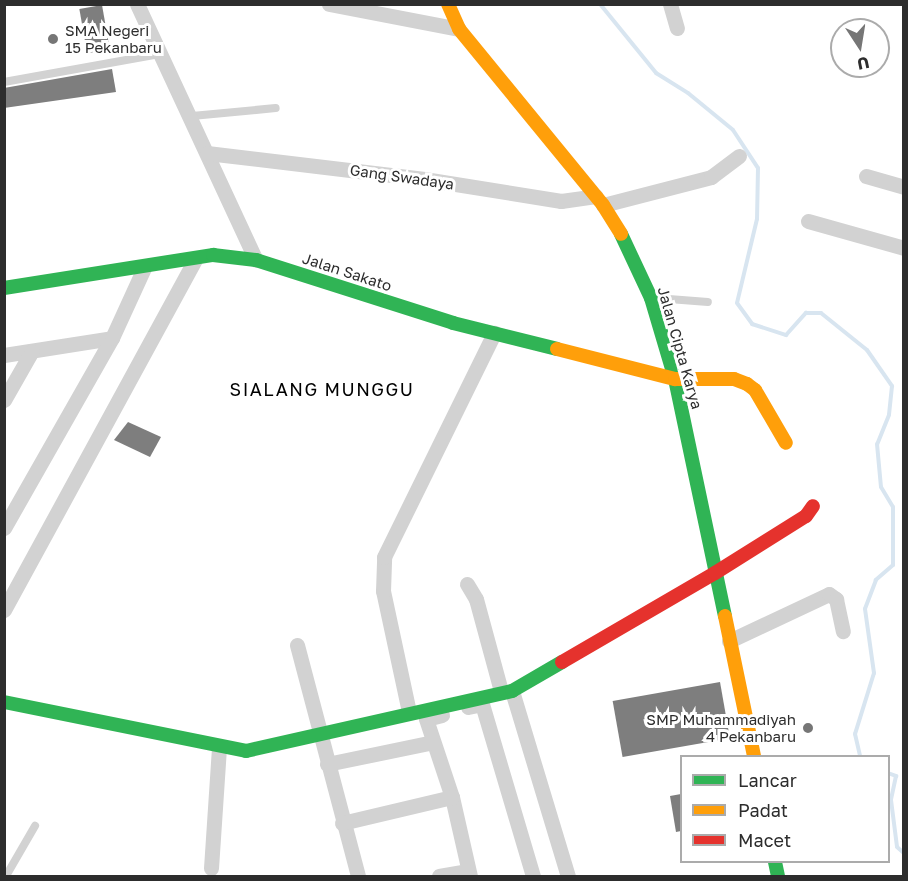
<!DOCTYPE html>
<style>
body{margin:0}
#map{position:relative;width:908px;height:881px;overflow:hidden;background:#fff;font-family:"Golos Text",sans-serif}
div>[style]{position:absolute}
.stream>*{height:4px;margin:-2px;padding:0 2px;transform-origin:2px;border-radius:2px;background:#d8e5f0}
.building>*{inset:0;background:#7e7e7e;transform-origin:0 0}
.lane>*{height:8px;margin:-4px;padding:0 4px;transform-origin:4px;border-radius:4px;background:#d2d2d2}
.street>*{height:15px;margin:-7.5px;padding:0 7.5px;transform-origin:7.5px;border-radius:7.5px;background:#d2d2d2}
.fast>*{height:14px;margin:-7px;padding:0 7px;transform-origin:7px;border-radius:7px;background:#30b455}
.slow>*{height:14px;margin:-7px;padding:0 7px;transform-origin:7px;border-radius:7px;background:#ff9f0a}
.jam>*{height:14px;margin:-7px;padding:0 7px;transform-origin:7px;border-radius:7px;background:#e5322d}
.dots>*{width:16px;height:16px;translate:-50% -50%;box-sizing:border-box;border:3px solid #fff;border-radius:50%}
span{translate:-50% -50%;white-space:nowrap;text-align:center;line-height:1.15;-webkit-text-stroke:6px #fff;paint-order:stroke}
.poi-label{font-size:15px;color:#2d2d2d}
.left{translate:0 -50%;text-align:left}
.right{translate:-100% -50%;text-align:right}
.street-label{font-size:15px;color:#2d2d2d}
.quarter-label{font-size:18px;color:#000;letter-spacing:1.5px}
.frame{position:absolute;inset:0;border:6px solid #2d2d2d;pointer-events:none}
.legend{position:absolute;left:680px;top:755px;width:210px;height:108px;box-sizing:border-box;background:#fff;border:2px solid #ababab;margin:0;padding:8px 10px;list-style:none;font-size:18px;color:#2d2d2d}
.legend li{display:flex;align-items:center;gap:12px;height:30px}
.legend b{width:30px;border:2px solid #ababab}
.north{position:absolute;left:830px;top:18px;width:60px;height:60px;box-sizing:border-box;background:#fff;border:2px solid #ababab;border-radius:50%;rotate:168deg;font-size:16px;font-weight:700;line-height:24px;text-align:center;color:#2d2d2d}
.north::after{content:'';display:block;margin:auto;width:21px;height:27px;background:#767676;clip-path:polygon(50% 0,100% 100%,50% 72%,0 100%)}
</style>
<div id="map">
<div class="stream">
<div style="left:600px;top:4px;width:89px;rotate:50.9deg"></div>
<div style="left:656px;top:73px;width:38px;rotate:32deg"></div>
<div style="left:688px;top:93px;width:58px;rotate:39.4deg"></div>
<div style="left:733px;top:130px;width:45px;rotate:56.7deg"></div>
<div style="left:758px;top:168px;width:51px;rotate:91.1deg"></div>
<div style="left:757px;top:219px;width:86px;rotate:103.4deg"></div>
<div style="left:737px;top:303px;width:26px;rotate:54deg"></div>
<div style="left:752px;top:324px;width:36px;rotate:18deg"></div>
<div style="left:786px;top:335px;width:30px;rotate:-48deg"></div>
<div style="left:806px;top:313px;width:15px"></div>
<div style="left:821px;top:313px;width:59px;rotate:38.8deg"></div>
<div style="left:867px;top:350px;width:44px;rotate:55.2deg"></div>
<div style="left:892px;top:386px;width:29px;rotate:96deg"></div>
<div style="left:889px;top:415px;width:31px;rotate:112deg"></div>
<div style="left:877px;top:444px;width:43px;rotate:84.7deg"></div>
<div style="left:881px;top:487px;width:23px;rotate:59deg"></div>
<div style="left:893px;top:507px;width:58px;rotate:90deg"></div>
<div style="left:893px;top:565px;width:23px;rotate:139deg"></div>
<div style="left:876px;top:580px;width:31px;rotate:111deg"></div>
<div style="left:865px;top:609px;width:65px;rotate:82deg"></div>
<div style="left:874px;top:673px;width:64px;rotate:107.3deg"></div>
<div style="left:855px;top:734px;width:23px;rotate:77deg"></div>
<div style="left:888px;top:773px;width:9px;rotate:21deg"></div>
<div style="left:896px;top:776px;width:25px;rotate:102deg"></div>
<div style="left:891px;top:800px;width:47px;rotate:82.7deg"></div>
<div style="left:897px;top:847px;width:9px;rotate:41deg"></div>
</div>
<div class="building">
<div style="left:102px;top:5px;width:45px;height:23px;rotate:80deg"></div>
<div style="clip-path:polygon(112px 69px,116px 92px,4px 108px,4px 88px)"></div>
<div style="clip-path:polygon(128px 422px,161px 437px,150px 457px,114px 440px)"></div>
<div style="left:720px;top:682px;width:57px;height:109px;rotate:80deg"></div>
<div style="clip-path:polygon(681px 794px,681px 831px,676px 832px,670px 796px)"></div>
</div>
<div class="lane">
<div style="left:4px;top:82px;width:158px;rotate:-10.2deg"></div>
<div style="left:192px;top:116px;width:84px;rotate:-5.4deg"></div>
<div style="left:656px;top:298px;width:52px;rotate:4.4deg"></div>
<div style="left:6px;top:876px;width:58px;rotate:-59.9deg"></div>
</div>
<div class="street">
<div style="left:137px;top:4px;width:282px;rotate:65.1deg"></div>
<div style="left:329px;top:4px;width:132px;rotate:10.9deg"></div>
<div style="left:670px;top:4px;width:25px;rotate:74deg"></div>
<div style="left:207px;top:153px;width:219px;rotate:6.8deg"></div>
<div style="left:424px;top:179px;width:139px;rotate:9.1deg"></div>
<div style="left:561px;top:201px;width:35px;rotate:-8deg"></div>
<div style="left:866px;top:176px;width:40px;rotate:16deg"></div>
<div style="left:603px;top:205px;width:112px;rotate:-14.5deg"></div>
<div style="left:711px;top:177px;width:35px;rotate:-37deg"></div>
<div style="left:808px;top:221px;width:100px;rotate:15.7deg"></div>
<div style="left:4px;top:355px;width:109px;rotate:-8.9deg"></div>
<div style="left:4px;top:400px;width:56px;rotate:-60.3deg"></div>
<div style="left:4px;top:528px;width:219px;rotate:-60.4deg"></div>
<div style="left:112px;top:338px;width:79px;rotate:-65.4deg"></div>
<div style="left:467px;top:584px;width:17px;rotate:59deg"></div>
<div style="left:476px;top:599px;width:95px;rotate:74.8deg"></div>
<div style="left:4px;top:610px;width:401px;rotate:-61.4deg"></div>
<div style="left:729px;top:641px;width:110px;rotate:-25.2deg"></div>
<div style="left:829px;top:594px;width:9px;rotate:36deg"></div>
<div style="left:836px;top:599px;width:33px;rotate:78deg"></div>
<div style="left:297px;top:645px;width:239px;rotate:75.2deg"></div>
<div style="left:512px;top:691px;width:193px;rotate:73.2deg"></div>
<div style="left:468px;top:707px;width:14px;rotate:-12deg"></div>
<div style="left:482px;top:704px;width:179px;rotate:73.5deg"></div>
<div style="left:409px;top:712px;width:124px;rotate:-102.1deg"></div>
<div style="left:383px;top:591px;width:34px;rotate:-88deg"></div>
<div style="left:384px;top:557px;width:250px;rotate:-63.8deg"></div>
<div style="left:442px;top:715px;width:16px;rotate:166deg"></div>
<div style="left:426px;top:719px;width:82px;rotate:71.6deg"></div>
<div style="left:452px;top:797px;width:81px;rotate:77.2deg"></div>
<div style="left:327px;top:764px;width:108px;rotate:-11.7deg"></div>
<div style="left:342px;top:823px;width:113px;rotate:-13.3deg"></div>
<div style="left:211px;top:868px;width:122px;rotate:-86.2deg"></div>
<div style="left:439px;top:876px;width:28px;rotate:-10deg"></div>
</div>
<div class="fast">
<div style="left:621px;top:234px;width:71px;rotate:64.9deg"></div>
<div style="left:651px;top:298px;width:84px;rotate:73.5deg"></div>
<div style="left:675px;top:379px;width:242px;rotate:78.1deg"></div>
<div style="left:4px;top:288px;width:212px;rotate:-9deg"></div>
<div style="left:213px;top:255px;width:43px;rotate:6.6deg"></div>
<div style="left:256px;top:260px;width:207px;rotate:17.7deg"></div>
<div style="left:453px;top:323px;width:107px;rotate:14deg"></div>
<div style="left:4px;top:702px;width:247px;rotate:11.4deg"></div>
<div style="left:246px;top:751px;width:273px;rotate:-12.7deg"></div>
<div style="left:512px;top:691px;width:58px;rotate:-30.1deg"></div>
<div style="left:775px;top:862px;width:14px;rotate:78deg"></div>
</div>
<div class="slow">
<div style="left:448px;top:4px;width:27px;rotate:66deg"></div>
<div style="left:459px;top:29px;width:227px;rotate:50.7deg"></div>
<div style="left:603px;top:205px;width:34px;rotate:58deg"></div>
<div style="left:557px;top:349px;width:122px;rotate:14.3deg"></div>
<div style="left:675px;top:379px;width:59px"></div>
<div style="left:734px;top:379px;width:14px;rotate:21deg"></div>
<div style="left:747px;top:384px;width:10px;rotate:37deg"></div>
<div style="left:755px;top:390px;width:61px;rotate:59.7deg"></div>
<div style="left:725px;top:616px;width:143px;rotate:78.3deg"></div>
</div>
<div class="jam">
<div style="left:562px;top:662px;width:177px;rotate:-30.2deg"></div>
<div style="left:715px;top:573px;width:107px;rotate:-32.1deg"></div>
<div style="left:806px;top:516px;width:12px;rotate:-55deg"></div>
</div>
<div class="dots">
<div style="left:53px;top:39px;background:#767676"></div>
<div style="left:808px;top:728px;background:#767676"></div>
</div>
<div class="poi-label">
<span class="left" style="left:65px;top:39px">SMA Negeri<br>15 Pekanbaru</span>
<span class="right" style="left:796px;top:728px">SMP Muhammadiyah<br>4 Pekanbaru</span>
</div>
<div class="street-label">
<span style="left:402px;top:177px;rotate:8deg">Gang Swadaya</span>
<span style="left:347px;top:272px;rotate:18deg">Jalan Sakato</span>
<span style="left:680px;top:348px;rotate:74deg">Jalan Cipta Karya</span>
</div>
<div class="quarter-label">
<span style="left:322px;top:389px">SIALANG MUNGGU</span>
</div>
<div class="frame"></div>
<ul class="legend">
<li><b style="height:8px;background:#30b455"></b>Lancar</li>
<li><b style="height:8px;background:#ff9f0a"></b>Padat</li>
<li><b style="height:8px;background:#e5322d"></b>Macet</li>
</ul>
<div class="north">U</div>
</div>
